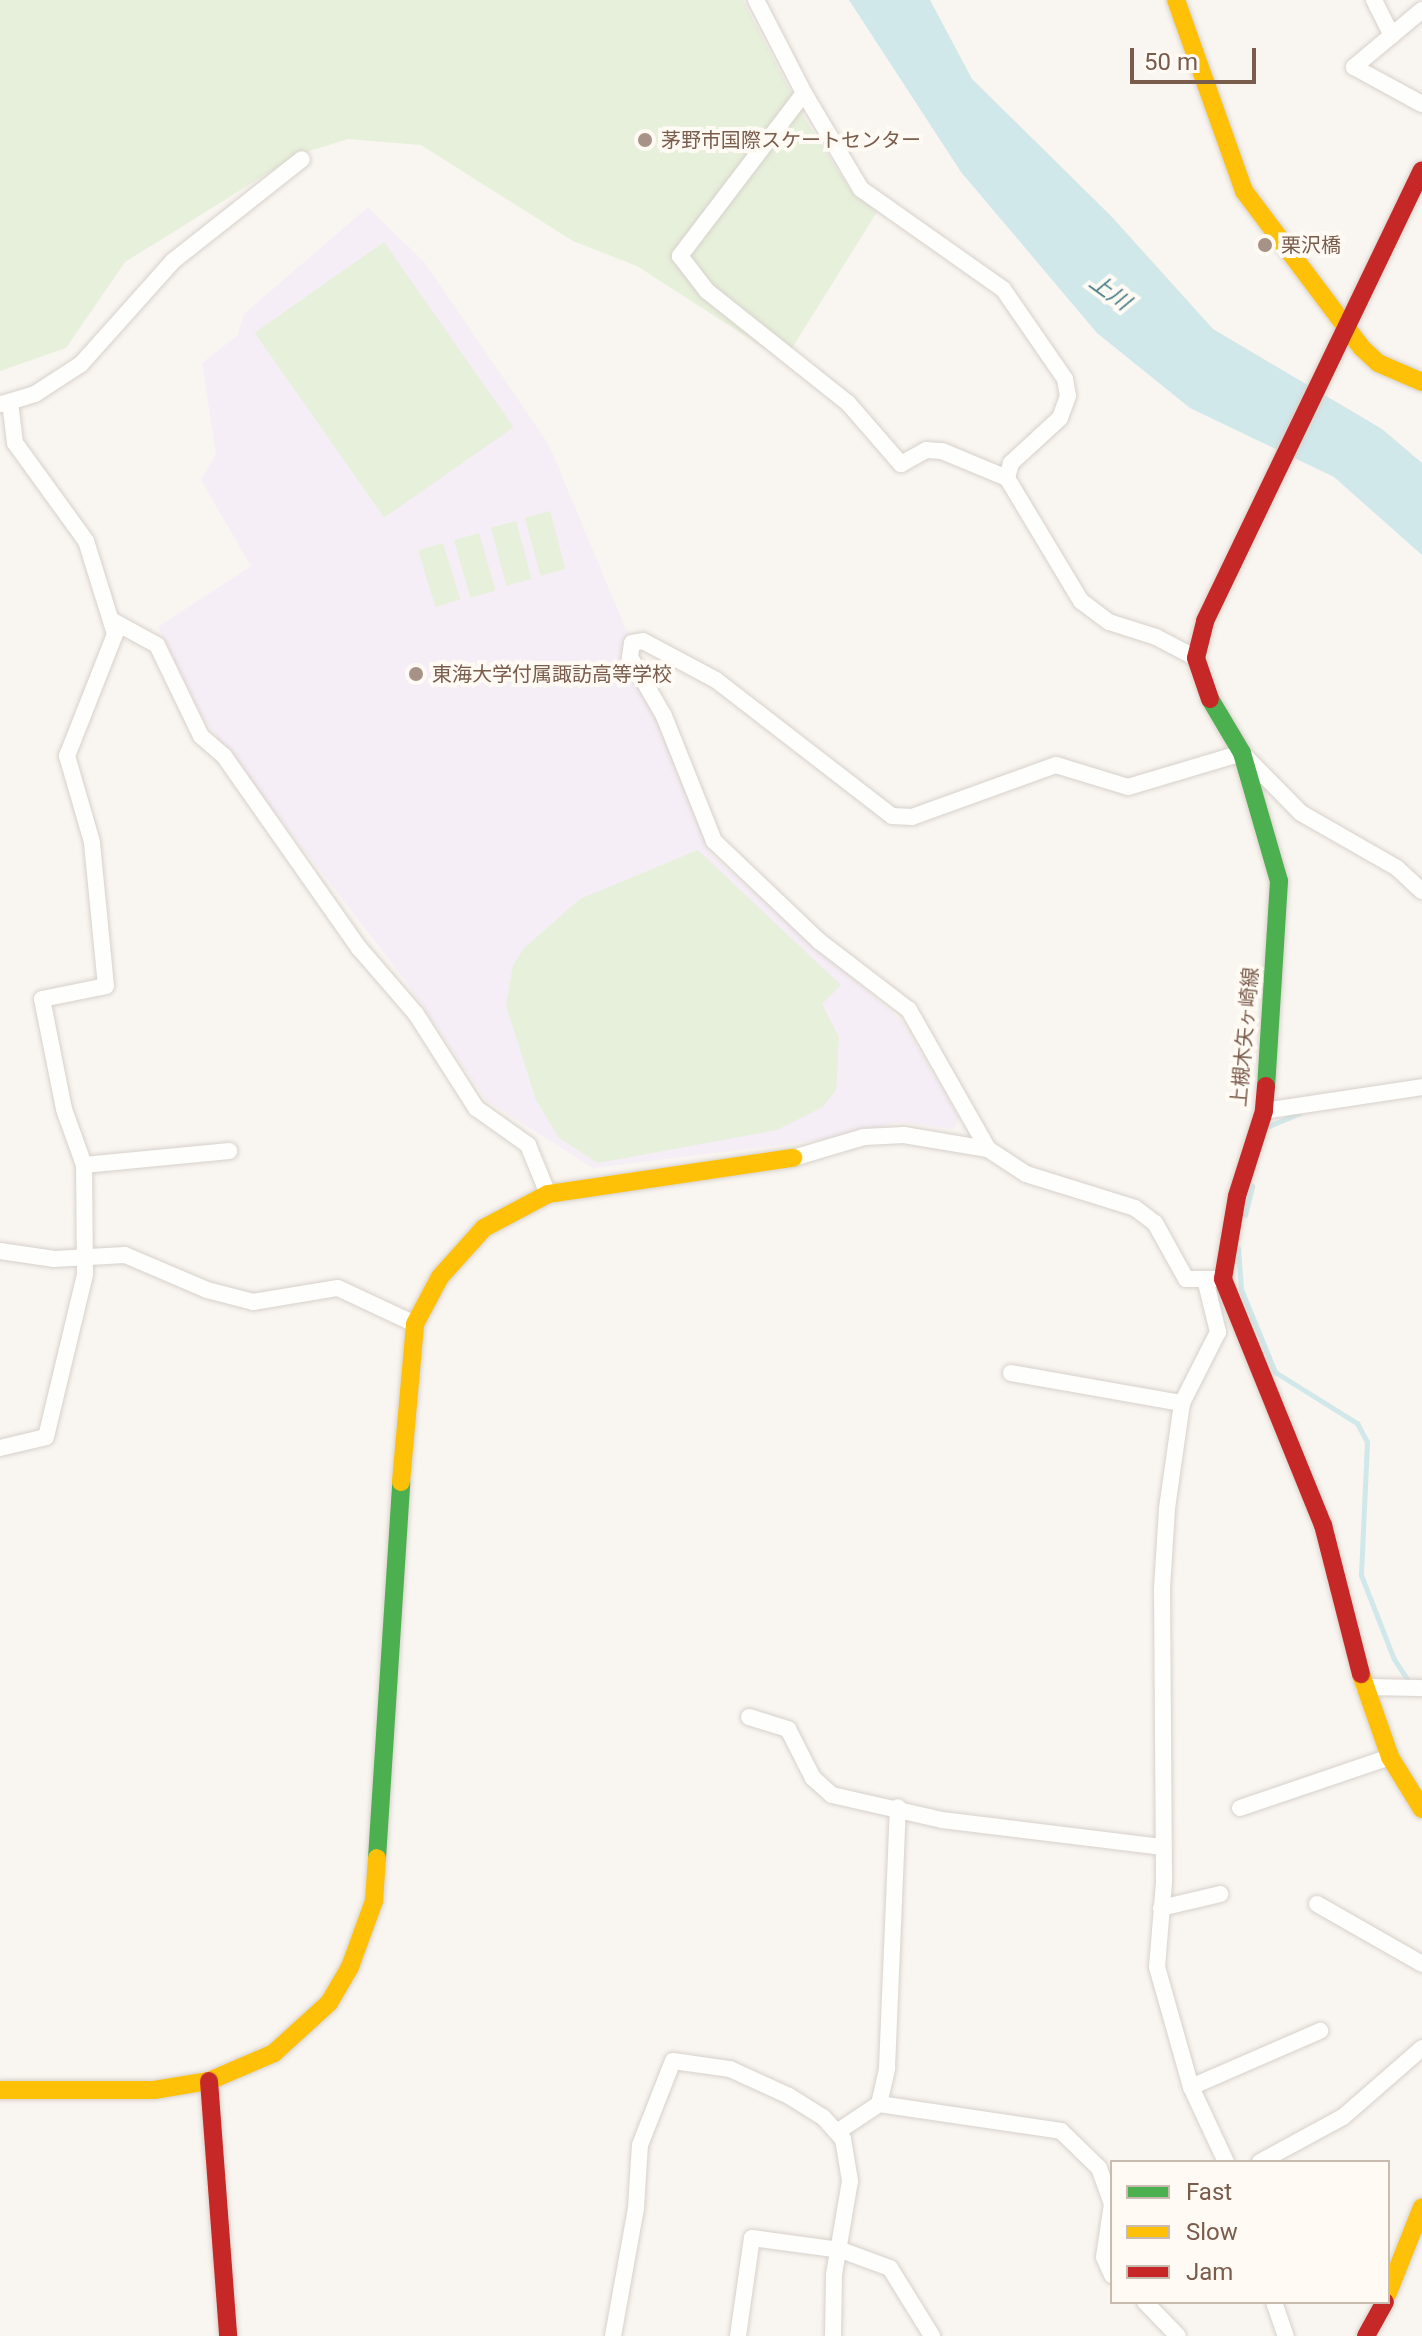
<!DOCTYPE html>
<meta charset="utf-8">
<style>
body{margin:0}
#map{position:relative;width:1422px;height:2336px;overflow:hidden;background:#f9f5f0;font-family:Roboto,"Noto Sans JP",sans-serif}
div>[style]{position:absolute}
.education>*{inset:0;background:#f6eef6}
.green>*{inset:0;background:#e7f0db;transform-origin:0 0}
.water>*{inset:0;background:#d0e8ea}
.stream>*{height:5px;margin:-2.5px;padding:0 2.5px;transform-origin:2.5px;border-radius:2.5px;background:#d0e8ea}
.roads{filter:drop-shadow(0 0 2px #d7d1cb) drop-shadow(0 0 2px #d7d1cb)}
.street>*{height:16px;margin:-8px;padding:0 8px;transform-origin:8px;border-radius:8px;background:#fefefd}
.fast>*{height:18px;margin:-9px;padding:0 9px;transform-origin:9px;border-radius:9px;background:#4caf50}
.slow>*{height:18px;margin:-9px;padding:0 9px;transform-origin:9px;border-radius:9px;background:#ffc107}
.jam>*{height:18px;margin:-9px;padding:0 9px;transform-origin:9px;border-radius:9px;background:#c62828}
.dots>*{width:22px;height:22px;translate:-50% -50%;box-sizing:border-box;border:4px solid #fffaf3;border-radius:50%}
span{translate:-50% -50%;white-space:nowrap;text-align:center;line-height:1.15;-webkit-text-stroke:8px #fffaf3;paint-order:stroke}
.poi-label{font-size:20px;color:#7a5c4d}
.left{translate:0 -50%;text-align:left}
.street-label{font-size:20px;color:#7a5c4d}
.water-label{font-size:22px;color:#437c86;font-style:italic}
.legend{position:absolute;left:1110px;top:2160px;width:280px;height:144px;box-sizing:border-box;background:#fffaf3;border:2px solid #cabbb1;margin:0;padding:10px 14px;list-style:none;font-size:24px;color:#7a5c4d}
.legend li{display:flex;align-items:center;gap:16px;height:40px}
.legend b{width:40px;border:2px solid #cabbb1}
.scale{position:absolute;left:1130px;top:48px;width:126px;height:36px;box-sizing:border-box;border:4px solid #7a5c4d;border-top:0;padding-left:10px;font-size:24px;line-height:28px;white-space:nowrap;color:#7a5c4d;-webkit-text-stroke:6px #fffaf3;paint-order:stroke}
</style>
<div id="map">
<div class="education">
<div style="clip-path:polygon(368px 207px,425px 263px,549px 445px,625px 627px,680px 732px,711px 854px,903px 1022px,959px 1118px,954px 1129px,899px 1122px,814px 1141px,593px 1168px,487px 1101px,404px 979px,205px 721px,158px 627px,251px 566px,201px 480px,216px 454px,202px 363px,238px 335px,244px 314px)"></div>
</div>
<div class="green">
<div style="clip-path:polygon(0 0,743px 0,805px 119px,851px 191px,877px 212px,784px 361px,637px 266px,573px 241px,421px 145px,348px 139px,297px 155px,125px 262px,66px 348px,0 371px)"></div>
<div style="left:384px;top:242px;width:226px;height:158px;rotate:55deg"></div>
<div style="left:550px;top:511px;width:60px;height:26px;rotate:75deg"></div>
<div style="left:516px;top:521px;width:60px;height:26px;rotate:75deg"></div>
<div style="left:479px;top:533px;width:60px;height:26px;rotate:74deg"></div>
<div style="left:443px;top:543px;width:59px;height:26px;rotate:73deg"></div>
<div style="clip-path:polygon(698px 850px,841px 985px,822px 1004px,839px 1037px,836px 1090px,823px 1107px,777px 1130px,598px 1163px,559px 1138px,536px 1100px,506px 1006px,513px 965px,524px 948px,580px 899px)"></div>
</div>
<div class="water">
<div style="clip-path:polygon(849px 0,930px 0,972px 79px,1112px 217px,1213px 329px,1382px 429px,1422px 463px,1422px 555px,1334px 477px,1190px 408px,1097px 333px,961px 172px)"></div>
</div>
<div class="stream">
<div style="left:1269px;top:1126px;width:33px;rotate:-23deg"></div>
<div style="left:1245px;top:1215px;width:30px;rotate:-76deg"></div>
<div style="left:1238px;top:1248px;width:41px;rotate:85.8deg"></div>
<div style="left:1241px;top:1289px;width:90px;rotate:67.7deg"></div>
<div style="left:1275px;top:1372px;width:97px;rotate:31.9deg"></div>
<div style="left:1357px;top:1423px;width:21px;rotate:62deg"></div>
<div style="left:1367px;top:1442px;width:133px;rotate:92.6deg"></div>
<div style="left:1361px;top:1575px;width:90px;rotate:68.6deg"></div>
<div style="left:1394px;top:1659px;width:30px;rotate:57deg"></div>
</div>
<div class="roads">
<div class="street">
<div style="left:756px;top:0;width:105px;rotate:62.7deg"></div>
<div style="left:804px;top:93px;width:112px;rotate:59.3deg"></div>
<div style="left:861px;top:189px;width:174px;rotate:35.2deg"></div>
<div style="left:1003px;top:289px;width:109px;rotate:55.4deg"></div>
<div style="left:1065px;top:379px;width:17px;rotate:80deg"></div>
<div style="left:1068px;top:396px;width:23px;rotate:110deg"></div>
<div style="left:1060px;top:418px;width:67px;rotate:137.4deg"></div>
<div style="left:1011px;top:463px;width:16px;rotate:105deg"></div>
<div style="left:1374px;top:0;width:40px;rotate:63.4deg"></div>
<div style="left:1422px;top:10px;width:89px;rotate:140deg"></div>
<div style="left:1354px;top:67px;width:77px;rotate:28.6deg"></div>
<div style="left:804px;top:93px;width:205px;rotate:127.3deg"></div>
<div style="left:680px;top:256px;width:44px;rotate:52.4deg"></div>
<div style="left:707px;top:291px;width:180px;rotate:38.5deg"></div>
<div style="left:848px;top:403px;width:81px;rotate:49deg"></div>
<div style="left:901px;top:464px;width:29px;rotate:-29deg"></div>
<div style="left:926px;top:450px;width:16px;rotate:4deg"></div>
<div style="left:942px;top:451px;width:70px;rotate:22.6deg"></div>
<div style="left:1007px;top:478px;width:144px;rotate:59deg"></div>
<div style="left:1081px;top:601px;width:35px;rotate:37deg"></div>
<div style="left:1109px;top:622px;width:49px;rotate:17.7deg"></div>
<div style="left:1156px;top:637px;width:45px;rotate:27.7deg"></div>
<div style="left:2px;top:404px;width:34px;rotate:-17deg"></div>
<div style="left:35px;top:394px;width:55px;rotate:-33.1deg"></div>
<div style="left:81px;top:364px;width:138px;rotate:-48.2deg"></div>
<div style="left:173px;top:261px;width:164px;rotate:-38.3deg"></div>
<div style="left:113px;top:621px;width:50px;rotate:28.6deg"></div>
<div style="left:157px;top:645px;width:101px;rotate:64.2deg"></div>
<div style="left:201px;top:736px;width:30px;rotate:41deg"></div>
<div style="left:224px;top:756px;width:235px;rotate:54.9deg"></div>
<div style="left:359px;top:948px;width:87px;rotate:49.2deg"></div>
<div style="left:416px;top:1014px;width:112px;rotate:57.4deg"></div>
<div style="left:476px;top:1108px;width:64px;rotate:35.4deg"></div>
<div style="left:528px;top:1145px;width:53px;rotate:67.8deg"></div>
<div style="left:1264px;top:1111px;width:160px;rotate:-8.6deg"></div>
<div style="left:988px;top:1149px;width:160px;rotate:-119.6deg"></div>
<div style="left:909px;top:1010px;width:113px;rotate:-142.5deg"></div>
<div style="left:819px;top:941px;width:145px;rotate:-136.4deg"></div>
<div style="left:714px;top:841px;width:135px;rotate:-111.8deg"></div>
<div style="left:664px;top:716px;width:68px;rotate:-120deg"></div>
<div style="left:630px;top:657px;width:14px;rotate:-82deg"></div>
<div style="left:632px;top:643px;width:11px;rotate:-10deg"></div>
<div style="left:643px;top:641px;width:83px;rotate:28.1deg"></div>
<div style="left:716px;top:680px;width:222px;rotate:37.7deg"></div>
<div style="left:892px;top:816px;width:20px;rotate:3deg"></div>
<div style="left:912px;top:817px;width:153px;rotate:-19.9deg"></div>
<div style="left:1056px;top:765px;width:75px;rotate:17deg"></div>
<div style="left:1128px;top:787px;width:119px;rotate:-16.6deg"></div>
<div style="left:1242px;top:753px;width:84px;rotate:45.5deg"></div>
<div style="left:1301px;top:813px;width:111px;rotate:29.8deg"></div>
<div style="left:1397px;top:868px;width:34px;rotate:43deg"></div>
<div style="left:793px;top:1158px;width:74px;rotate:-16.5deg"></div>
<div style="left:864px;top:1137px;width:40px;rotate:-2.9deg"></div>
<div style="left:904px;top:1135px;width:85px;rotate:9.5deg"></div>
<div style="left:988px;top:1149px;width:45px;rotate:33.3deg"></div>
<div style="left:1026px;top:1174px;width:114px;rotate:17.3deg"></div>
<div style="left:1135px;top:1208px;width:25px;rotate:37deg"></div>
<div style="left:1155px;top:1223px;width:64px;rotate:61deg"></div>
<div style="left:1186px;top:1279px;width:30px"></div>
<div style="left:84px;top:1165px;width:146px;rotate:-5.5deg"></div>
<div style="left:0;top:1251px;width:55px;rotate:8.4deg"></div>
<div style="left:54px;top:1259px;width:71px;rotate:-3.2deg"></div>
<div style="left:125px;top:1255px;width:89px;rotate:23.1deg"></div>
<div style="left:207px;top:1290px;width:48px;rotate:14.6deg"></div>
<div style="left:253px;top:1302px;width:86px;rotate:-9.4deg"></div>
<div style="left:338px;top:1288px;width:85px;rotate:25.1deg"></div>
<div style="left:1205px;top:1279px;width:55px;rotate:76.2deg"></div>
<div style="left:1218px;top:1332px;width:80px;rotate:116.9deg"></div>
<div style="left:1182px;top:1403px;width:107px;rotate:98.1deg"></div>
<div style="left:1167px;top:1509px;width:80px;rotate:93.6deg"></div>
<div style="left:1162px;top:1589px;width:293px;rotate:89.6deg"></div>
<div style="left:1164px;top:1882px;width:85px;rotate:94.7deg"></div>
<div style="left:1157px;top:1967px;width:125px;rotate:74.2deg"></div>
<div style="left:1191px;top:2087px;width:83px;rotate:65deg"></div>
<div style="left:1011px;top:1373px;width:174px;rotate:10deg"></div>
<div style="left:0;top:1448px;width:47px;rotate:-13.4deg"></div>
<div style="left:46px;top:1437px;width:167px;rotate:-76.5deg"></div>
<div style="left:85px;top:1275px;width:110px;rotate:-90.5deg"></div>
<div style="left:84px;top:1165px;width:59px;rotate:-109.7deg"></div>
<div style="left:64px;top:1109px;width:112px;rotate:-101.3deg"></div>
<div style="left:42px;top:999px;width:65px;rotate:-11.5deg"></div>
<div style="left:106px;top:986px;width:145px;rotate:-95.6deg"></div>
<div style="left:92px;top:842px;width:90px;rotate:-106.2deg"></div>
<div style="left:67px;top:756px;width:131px;rotate:-68.5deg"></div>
<div style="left:115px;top:634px;width:97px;rotate:-107.3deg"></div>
<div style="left:86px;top:541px;width:121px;rotate:-125.9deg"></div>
<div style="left:15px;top:443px;width:38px;rotate:-97deg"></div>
<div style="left:1364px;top:1687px;width:58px;rotate:1deg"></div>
<div style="left:749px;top:1717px;width:41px;rotate:17.1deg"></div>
<div style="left:788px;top:1729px;width:55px;rotate:63deg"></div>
<div style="left:813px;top:1778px;width:25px;rotate:42deg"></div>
<div style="left:832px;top:1795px;width:113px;rotate:12.8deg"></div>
<div style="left:942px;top:1820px;width:221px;rotate:7deg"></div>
<div style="left:1240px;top:1808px;width:158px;rotate:-18.8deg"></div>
<div style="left:1317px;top:1904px;width:121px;rotate:29.7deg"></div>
<div style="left:1161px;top:1908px;width:61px;rotate:-13.3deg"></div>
<div style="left:1191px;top:2087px;width:141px;rotate:-23.5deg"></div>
<div style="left:879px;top:2104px;width:184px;rotate:8.4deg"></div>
<div style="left:1061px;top:2131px;width:53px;rotate:44.2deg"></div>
<div style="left:1099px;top:2168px;width:38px;rotate:70deg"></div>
<div style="left:837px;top:2132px;width:50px;rotate:-33.7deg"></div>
<div style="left:879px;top:2104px;width:37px;rotate:-77deg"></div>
<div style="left:887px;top:2068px;width:261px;rotate:-87.6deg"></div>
<div style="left:1260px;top:2162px;width:94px;rotate:-28.5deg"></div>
<div style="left:1343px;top:2117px;width:105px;rotate:-41.1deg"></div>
<div style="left:1112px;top:2204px;width:54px;rotate:98.6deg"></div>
<div style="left:1104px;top:2257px;width:20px;rotate:66deg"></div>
<div style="left:1145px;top:2302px;width:47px;rotate:45.9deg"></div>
<div style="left:1274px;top:2302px;width:36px;rotate:71deg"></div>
<div style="left:613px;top:2336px;width:130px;rotate:-79.8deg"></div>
<div style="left:636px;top:2208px;width:63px;rotate:-86.4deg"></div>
<div style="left:640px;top:2145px;width:90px;rotate:-68.6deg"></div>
<div style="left:673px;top:2061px;width:58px;rotate:8deg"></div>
<div style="left:730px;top:2069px;width:65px;rotate:24.6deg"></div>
<div style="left:789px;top:2096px;width:40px;rotate:32deg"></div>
<div style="left:823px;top:2117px;width:30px;rotate:48deg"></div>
<div style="left:843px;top:2139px;width:43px;rotate:80.5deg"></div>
<div style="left:850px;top:2181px;width:95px;rotate:99.7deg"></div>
<div style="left:834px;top:2275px;width:61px;rotate:90.9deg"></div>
<div style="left:738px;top:2336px;width:99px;rotate:-81.9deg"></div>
<div style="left:752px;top:2238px;width:90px;rotate:7.7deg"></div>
<div style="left:841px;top:2250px;width:52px;rotate:20.2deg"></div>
<div style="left:890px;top:2268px;width:80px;rotate:58.3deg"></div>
</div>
<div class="fast">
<div style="left:1210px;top:699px;width:63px;rotate:59.3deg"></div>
<div style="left:1242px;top:753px;width:133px;rotate:73.9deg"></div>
<div style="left:1279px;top:881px;width:205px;rotate:93.6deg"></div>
<div style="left:377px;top:1858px;width:377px;rotate:-86.3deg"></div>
</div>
<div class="slow">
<div style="left:1176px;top:0;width:203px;rotate:70.4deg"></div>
<div style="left:1244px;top:191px;width:196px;rotate:53.1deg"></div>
<div style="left:1362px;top:348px;width:22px;rotate:43deg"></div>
<div style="left:1378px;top:363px;width:48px;rotate:23.4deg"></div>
<div style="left:401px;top:1482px;width:159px;rotate:-84.9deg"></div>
<div style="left:415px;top:1324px;width:53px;rotate:-62deg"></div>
<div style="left:440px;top:1277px;width:66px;rotate:-48.1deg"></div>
<div style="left:484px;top:1228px;width:72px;rotate:-28deg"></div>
<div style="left:548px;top:1194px;width:248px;rotate:-8.4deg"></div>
<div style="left:1361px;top:1674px;width:88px;rotate:70.7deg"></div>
<div style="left:1390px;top:1757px;width:61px;rotate:58.4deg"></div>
<div style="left:0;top:2090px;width:154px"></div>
<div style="left:154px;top:2090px;width:56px;rotate:-9.3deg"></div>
<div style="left:209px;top:2081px;width:71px;rotate:-23.3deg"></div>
<div style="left:274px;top:2053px;width:74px;rotate:-42.3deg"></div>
<div style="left:329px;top:2003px;width:42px;rotate:-59.7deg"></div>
<div style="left:350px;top:1967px;width:70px;rotate:-70deg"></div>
<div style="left:374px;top:1901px;width:43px;rotate:-86deg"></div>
<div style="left:1388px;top:2293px;width:92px;rotate:-68.4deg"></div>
</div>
<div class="jam">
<div style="left:1210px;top:699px;width:43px;rotate:-108.9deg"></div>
<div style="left:1196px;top:658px;width:38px;rotate:-76deg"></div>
<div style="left:1205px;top:621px;width:500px;rotate:-64.31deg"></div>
<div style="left:1266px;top:1086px;width:25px;rotate:95deg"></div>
<div style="left:1264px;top:1111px;width:89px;rotate:107.6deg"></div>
<div style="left:1237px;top:1196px;width:84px;rotate:99.6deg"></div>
<div style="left:1223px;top:1279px;width:266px;rotate:67.9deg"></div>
<div style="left:1323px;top:1525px;width:154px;rotate:75.7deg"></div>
<div style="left:209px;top:2081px;width:256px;rotate:85.7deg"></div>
<div style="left:1366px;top:2336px;width:39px;rotate:-61deg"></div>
</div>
</div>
<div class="dots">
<div style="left:645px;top:140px;background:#a69286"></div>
<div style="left:1265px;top:245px;background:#a69286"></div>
<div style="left:416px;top:674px;background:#a69286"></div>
</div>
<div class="poi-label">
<span class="left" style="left:661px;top:140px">茅野市国際スケートセンター</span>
<span class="left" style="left:1281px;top:245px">栗沢橋</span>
<span class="left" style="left:432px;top:674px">東海大学付属諏訪高等学校</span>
</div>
<div class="street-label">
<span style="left:1245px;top:1037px;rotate:-85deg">上槻木矢ヶ崎線</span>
</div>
<div class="water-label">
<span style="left:1110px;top:292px;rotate:36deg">上川</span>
</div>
<ul class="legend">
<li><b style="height:10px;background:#4caf50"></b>Fast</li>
<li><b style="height:10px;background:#ffc107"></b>Slow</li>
<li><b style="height:10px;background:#c62828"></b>Jam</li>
</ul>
<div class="scale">50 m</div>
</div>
